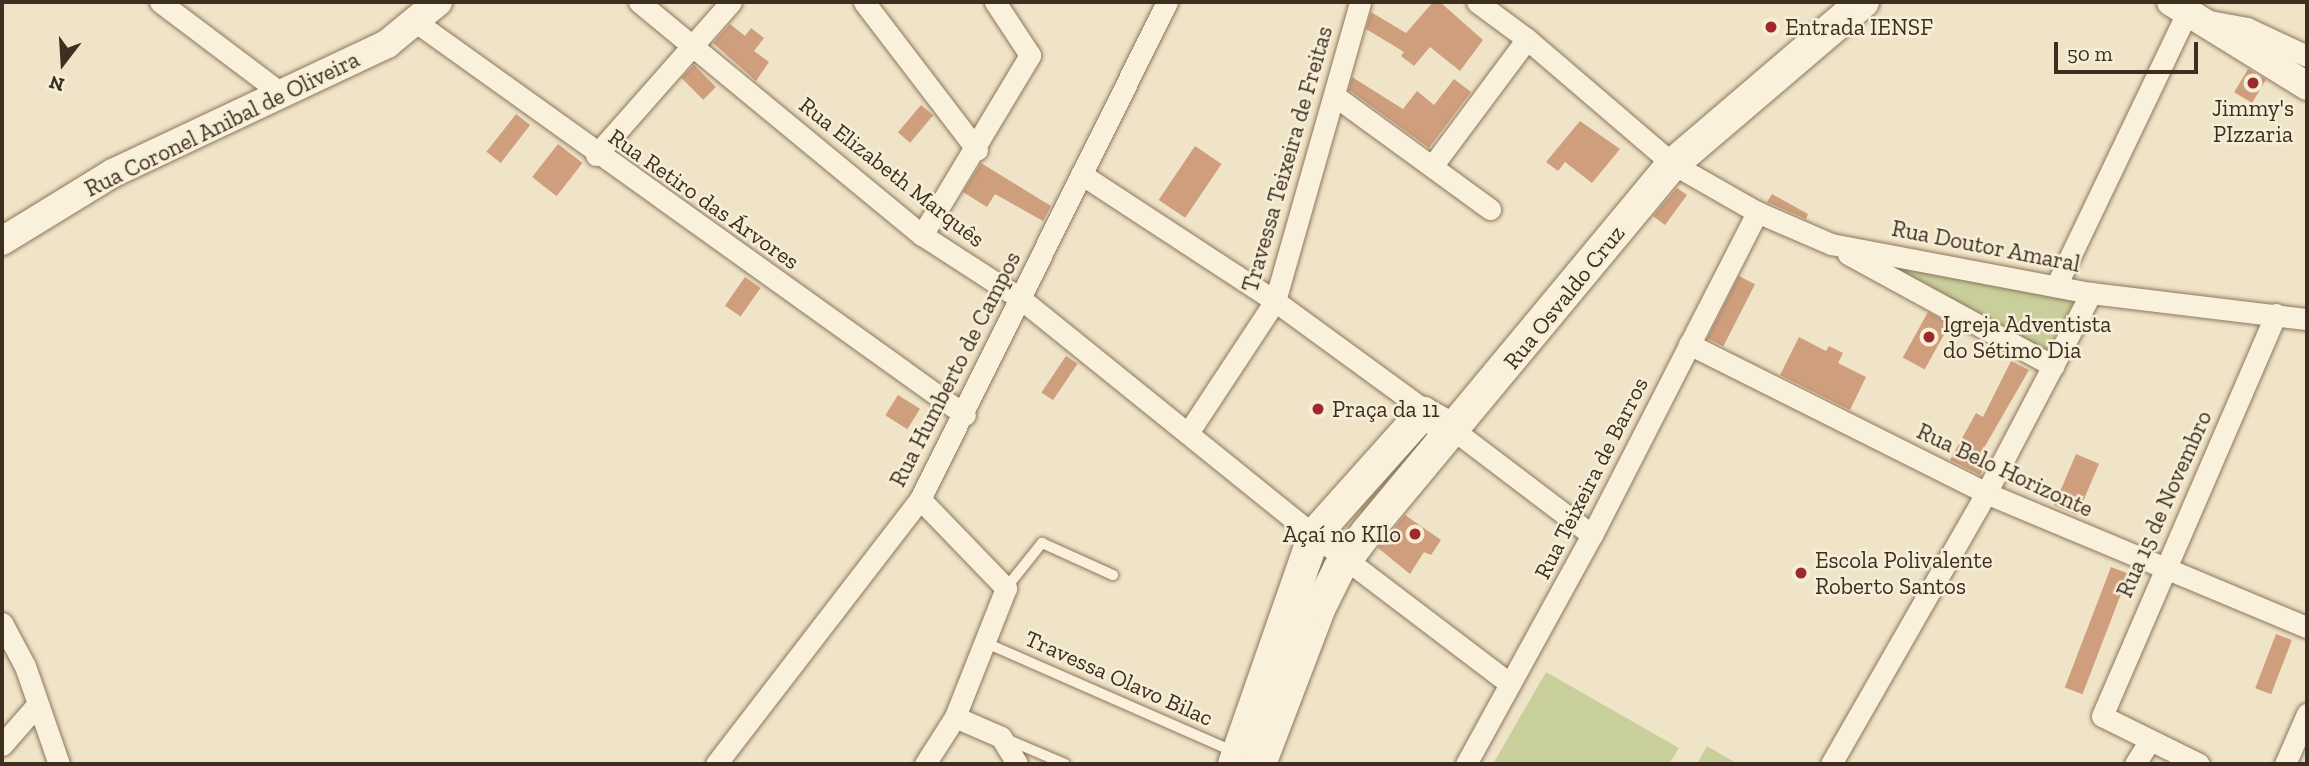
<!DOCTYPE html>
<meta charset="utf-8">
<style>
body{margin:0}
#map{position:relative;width:2309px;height:766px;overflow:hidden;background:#f0e4c8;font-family:"Zilla Slab",serif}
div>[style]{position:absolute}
.green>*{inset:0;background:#c9cf9b}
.building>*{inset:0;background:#cf9f7d;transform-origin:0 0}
.roads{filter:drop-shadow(0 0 2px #8d765c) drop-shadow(0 0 2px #8d765c)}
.service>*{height:10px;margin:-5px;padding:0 5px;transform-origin:5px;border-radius:5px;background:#faf1dc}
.minor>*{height:21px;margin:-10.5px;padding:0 10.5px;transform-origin:10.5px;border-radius:10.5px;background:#faf1dc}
.tertiary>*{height:28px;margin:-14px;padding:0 14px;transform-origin:14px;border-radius:14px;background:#faf1dc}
.secondary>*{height:32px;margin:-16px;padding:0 16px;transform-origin:16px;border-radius:16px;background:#faf1dc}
.dots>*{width:19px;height:19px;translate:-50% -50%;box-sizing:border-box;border:4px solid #f7eed8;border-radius:50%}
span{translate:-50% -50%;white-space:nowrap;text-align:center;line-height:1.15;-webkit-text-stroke:5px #f7eed8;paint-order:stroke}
.poi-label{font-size:23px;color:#3d2e20}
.left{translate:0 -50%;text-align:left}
.right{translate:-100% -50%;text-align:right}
.street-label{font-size:23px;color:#3d2e20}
.frame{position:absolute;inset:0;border:4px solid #3d2e20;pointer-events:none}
.north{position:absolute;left:28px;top:28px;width:70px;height:70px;-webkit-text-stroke:5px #f7eed8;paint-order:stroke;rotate:197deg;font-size:19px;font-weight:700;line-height:28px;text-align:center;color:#3d2e20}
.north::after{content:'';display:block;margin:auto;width:24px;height:32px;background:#3d2e20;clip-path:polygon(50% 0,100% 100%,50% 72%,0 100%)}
.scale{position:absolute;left:2054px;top:42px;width:144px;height:32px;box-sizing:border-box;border:4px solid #3d2e20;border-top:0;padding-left:9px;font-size:21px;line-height:24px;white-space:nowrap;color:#3d2e20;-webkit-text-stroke:5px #f7eed8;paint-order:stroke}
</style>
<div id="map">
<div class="green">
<div style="clip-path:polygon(1876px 260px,2077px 296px,2047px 352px)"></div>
<div style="clip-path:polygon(1421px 435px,1435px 437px,1362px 522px,1360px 503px)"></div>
<div style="clip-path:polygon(1546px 672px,1679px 748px,1669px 764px,1493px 764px)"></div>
<div style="clip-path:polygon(1707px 746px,1738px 764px,1697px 764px)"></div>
</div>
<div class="building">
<div style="clip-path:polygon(1433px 2px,1440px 2px,1483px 40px,1460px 71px,1430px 47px,1414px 66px,1401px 56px,1404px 52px,1366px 29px,1371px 12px,1406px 33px)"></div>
<div style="clip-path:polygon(730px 24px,745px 36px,751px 28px,764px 38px,754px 51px,769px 62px,756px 81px,713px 43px)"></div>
<div style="left:694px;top:65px;width:31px;height:18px;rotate:45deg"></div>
<div style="left:2248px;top:69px;width:21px;height:27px;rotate:31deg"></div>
<div style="clip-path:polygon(1352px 77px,1403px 109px,1417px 91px,1434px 105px,1454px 79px,1471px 92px,1429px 148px,1349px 90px)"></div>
<div style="left:921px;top:105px;width:16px;height:36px;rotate:40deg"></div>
<div style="left:516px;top:114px;width:18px;height:48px;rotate:38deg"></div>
<div style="clip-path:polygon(1580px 121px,1620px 149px,1592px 183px,1565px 162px,1558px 171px,1546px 162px)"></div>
<div style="left:558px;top:144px;width:31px;height:42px;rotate:38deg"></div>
<div style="left:1195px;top:146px;width:32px;height:65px;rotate:34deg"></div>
<div style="clip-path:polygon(981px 163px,1051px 206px,1043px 221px,995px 194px,987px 207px,963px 192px)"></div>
<div style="clip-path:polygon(1677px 188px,1687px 195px,1665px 225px,1653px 216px)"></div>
<div style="clip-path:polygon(1772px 194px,1808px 214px,1806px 219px,1767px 202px)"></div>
<div style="left:1739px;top:276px;width:18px;height:70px;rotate:27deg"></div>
<div style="left:745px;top:277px;width:19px;height:35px;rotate:35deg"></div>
<div style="left:1928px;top:312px;width:25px;height:52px;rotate:29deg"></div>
<div style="clip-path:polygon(1799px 337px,1826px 351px,1829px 346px,1843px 353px,1838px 363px,1866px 377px,1850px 410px,1780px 375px)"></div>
<div style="left:1066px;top:356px;width:14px;height:44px;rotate:34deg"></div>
<div style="clip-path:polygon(2011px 361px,2029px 370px,1977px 460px,1986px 464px,1980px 475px,1950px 460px,1976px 413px,1983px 417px)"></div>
<div style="left:898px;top:395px;width:26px;height:24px;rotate:32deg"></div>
<div style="left:2076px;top:454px;width:25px;height:56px;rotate:23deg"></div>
<div style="clip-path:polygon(1405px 515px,1441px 540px,1431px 555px,1424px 552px,1410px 574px,1378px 548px)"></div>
<div style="left:2111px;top:567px;width:19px;height:129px;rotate:21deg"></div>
<div style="left:2276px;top:634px;width:17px;height:58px;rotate:21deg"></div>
</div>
<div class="roads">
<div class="service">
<div style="left:1006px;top:588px;width:58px;rotate:-51.3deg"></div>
<div style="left:1042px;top:543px;width:78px;rotate:24.3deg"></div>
<div style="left:984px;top:642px;width:274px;rotate:23.7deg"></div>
<div style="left:1004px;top:738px;width:66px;rotate:23.1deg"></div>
</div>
<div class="minor">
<div style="left:160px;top:2px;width:153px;rotate:37deg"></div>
<div style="left:639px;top:2px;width:367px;rotate:39.5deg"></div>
<div style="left:922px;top:235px;width:118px;rotate:32.9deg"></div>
<div style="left:1021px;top:299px;width:376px;rotate:38.9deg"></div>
<div style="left:1314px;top:535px;width:246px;rotate:37.2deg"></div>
<div style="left:864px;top:2px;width:186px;rotate:52.6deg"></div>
<div style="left:1477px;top:2px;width:62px;rotate:36.5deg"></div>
<div style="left:1527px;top:39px;width:192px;rotate:40.6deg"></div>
<div style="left:1673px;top:164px;width:97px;rotate:29.7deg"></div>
<div style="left:1757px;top:212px;width:81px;rotate:23.4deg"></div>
<div style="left:1831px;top:244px;width:265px;rotate:10.7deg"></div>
<div style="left:2091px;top:293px;width:218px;rotate:6.9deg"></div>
<div style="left:2204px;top:20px;width:44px;rotate:10.5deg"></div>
<div style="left:2247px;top:28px;width:66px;rotate:25deg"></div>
<div style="left:416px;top:22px;width:675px;rotate:35.6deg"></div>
<div style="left:1335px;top:96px;width:192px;rotate:36.1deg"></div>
<div style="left:596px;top:155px;width:204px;rotate:-48.6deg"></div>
<div style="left:1433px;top:165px;width:157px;rotate:-53.3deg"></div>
<div style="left:1081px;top:174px;width:232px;rotate:33.2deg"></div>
<div style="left:1275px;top:301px;width:187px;rotate:36.1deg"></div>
<div style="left:922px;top:235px;width:210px;rotate:-59deg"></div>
<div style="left:1030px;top:55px;width:64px;rotate:-123.4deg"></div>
<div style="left:1848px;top:254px;width:234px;rotate:28.6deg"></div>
<div style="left:2056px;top:286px;width:305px;rotate:-64.4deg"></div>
<div style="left:1689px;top:344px;width:332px;rotate:26.6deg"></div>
<div style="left:1986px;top:493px;width:348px;rotate:22.7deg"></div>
<div style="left:1455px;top:431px;width:172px;rotate:37.2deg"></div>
<div style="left:1188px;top:433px;width:158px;rotate:-56.6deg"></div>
<div style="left:1275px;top:301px;width:311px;rotate:-74.1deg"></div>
<div style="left:920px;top:499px;width:124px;rotate:46deg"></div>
<div style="left:1006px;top:588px;width:139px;rotate:111.6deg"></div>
<div style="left:955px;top:717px;width:56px;rotate:122.6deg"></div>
<div style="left:2px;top:623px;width:49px;rotate:61.9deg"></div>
<div style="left:25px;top:666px;width:104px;rotate:70.9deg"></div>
<div style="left:955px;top:717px;width:50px;rotate:23.5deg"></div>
<div style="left:1001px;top:737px;width:31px;rotate:59deg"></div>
<div style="left:2px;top:745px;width:52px;rotate:-48.9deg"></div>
<div style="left:716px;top:764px;width:334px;rotate:-52.4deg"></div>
<div style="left:920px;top:499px;width:555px;rotate:-63.57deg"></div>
<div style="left:1466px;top:764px;width:261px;rotate:-61.2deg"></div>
<div style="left:1592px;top:535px;width:363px;rotate:-62.9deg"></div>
<div style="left:1831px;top:764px;width:312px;rotate:-60.2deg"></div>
<div style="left:1986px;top:493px;width:226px;rotate:-62.3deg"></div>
<div style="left:2135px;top:764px;width:28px;rotate:-58deg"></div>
<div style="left:2199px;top:764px;width:108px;rotate:-153.7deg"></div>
<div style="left:2102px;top:716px;width:438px;rotate:-66.6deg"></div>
<div style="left:2285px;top:764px;width:55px;rotate:-66.3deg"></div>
</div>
<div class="tertiary">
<div style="left:2171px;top:2px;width:160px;rotate:31.7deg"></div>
<div style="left:2px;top:241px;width:130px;rotate:-31.5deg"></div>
<div style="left:113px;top:173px;width:303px;rotate:-25.2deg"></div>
<div style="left:387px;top:44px;width:66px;rotate:-39.5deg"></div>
</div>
<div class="secondary">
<div style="left:1234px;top:764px;width:243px;rotate:-70.7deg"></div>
<div style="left:1314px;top:535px;width:164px;rotate:-48.2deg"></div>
<div style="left:1423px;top:413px;width:37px;rotate:29deg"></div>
<div style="left:1260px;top:764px;width:168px;rotate:-69.1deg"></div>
<div style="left:1320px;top:607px;width:42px;rotate:-63.4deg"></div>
<div style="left:1339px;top:569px;width:46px;rotate:-52.9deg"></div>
<div style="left:1367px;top:532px;width:479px;rotate:-50.3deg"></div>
<div style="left:1673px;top:164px;width:250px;rotate:-40.5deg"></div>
</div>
</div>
<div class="dots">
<div style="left:1771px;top:27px;background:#9e2a2b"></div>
<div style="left:2253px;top:83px;background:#9e2a2b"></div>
<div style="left:1929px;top:337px;background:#9e2a2b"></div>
<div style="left:1318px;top:409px;background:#9e2a2b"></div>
<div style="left:1415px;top:534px;background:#9e2a2b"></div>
<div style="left:1801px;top:573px;background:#9e2a2b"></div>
</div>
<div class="poi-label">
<span class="left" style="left:1785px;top:27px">Entrada IENSF</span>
<span style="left:2253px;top:121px">Jimmy's<br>PIzzaria</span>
<span class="left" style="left:1943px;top:337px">Igreja Adventista<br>do Sétimo Dia</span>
<span class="left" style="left:1332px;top:409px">Praça da 11</span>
<span class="right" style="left:1401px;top:534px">Açaí no KIlo</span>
<span class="left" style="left:1815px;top:573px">Escola Polivalente<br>Roberto Santos</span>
</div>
<div class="street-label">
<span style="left:222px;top:124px;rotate:-26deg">Rua Coronel Anibal de Oliveira</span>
<span style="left:1287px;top:159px;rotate:-74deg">Travessa Teixeira de Freitas</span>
<span style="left:892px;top:172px;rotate:38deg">Rua Elizabeth Marquês</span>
<span style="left:704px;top:199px;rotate:35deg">Rua Retiro das Árvores</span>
<span style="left:1986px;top:246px;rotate:11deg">Rua Doutor Amaral</span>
<span style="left:1564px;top:297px;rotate:-51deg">Rua Osvaldo Cruz</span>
<span style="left:955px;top:369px;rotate:-63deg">Rua Humberto de Campos</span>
<span style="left:2005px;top:470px;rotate:25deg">Rua Belo Horizonte</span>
<span style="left:1591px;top:478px;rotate:-63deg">Rua Teixeira de Barros</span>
<span style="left:2164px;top:504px;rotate:-66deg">Rua 15 de Novembro</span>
<span style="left:1119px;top:678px;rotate:24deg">Travessa Olavo Bilac</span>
</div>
<div class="frame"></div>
<div class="north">N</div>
<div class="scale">50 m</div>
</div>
